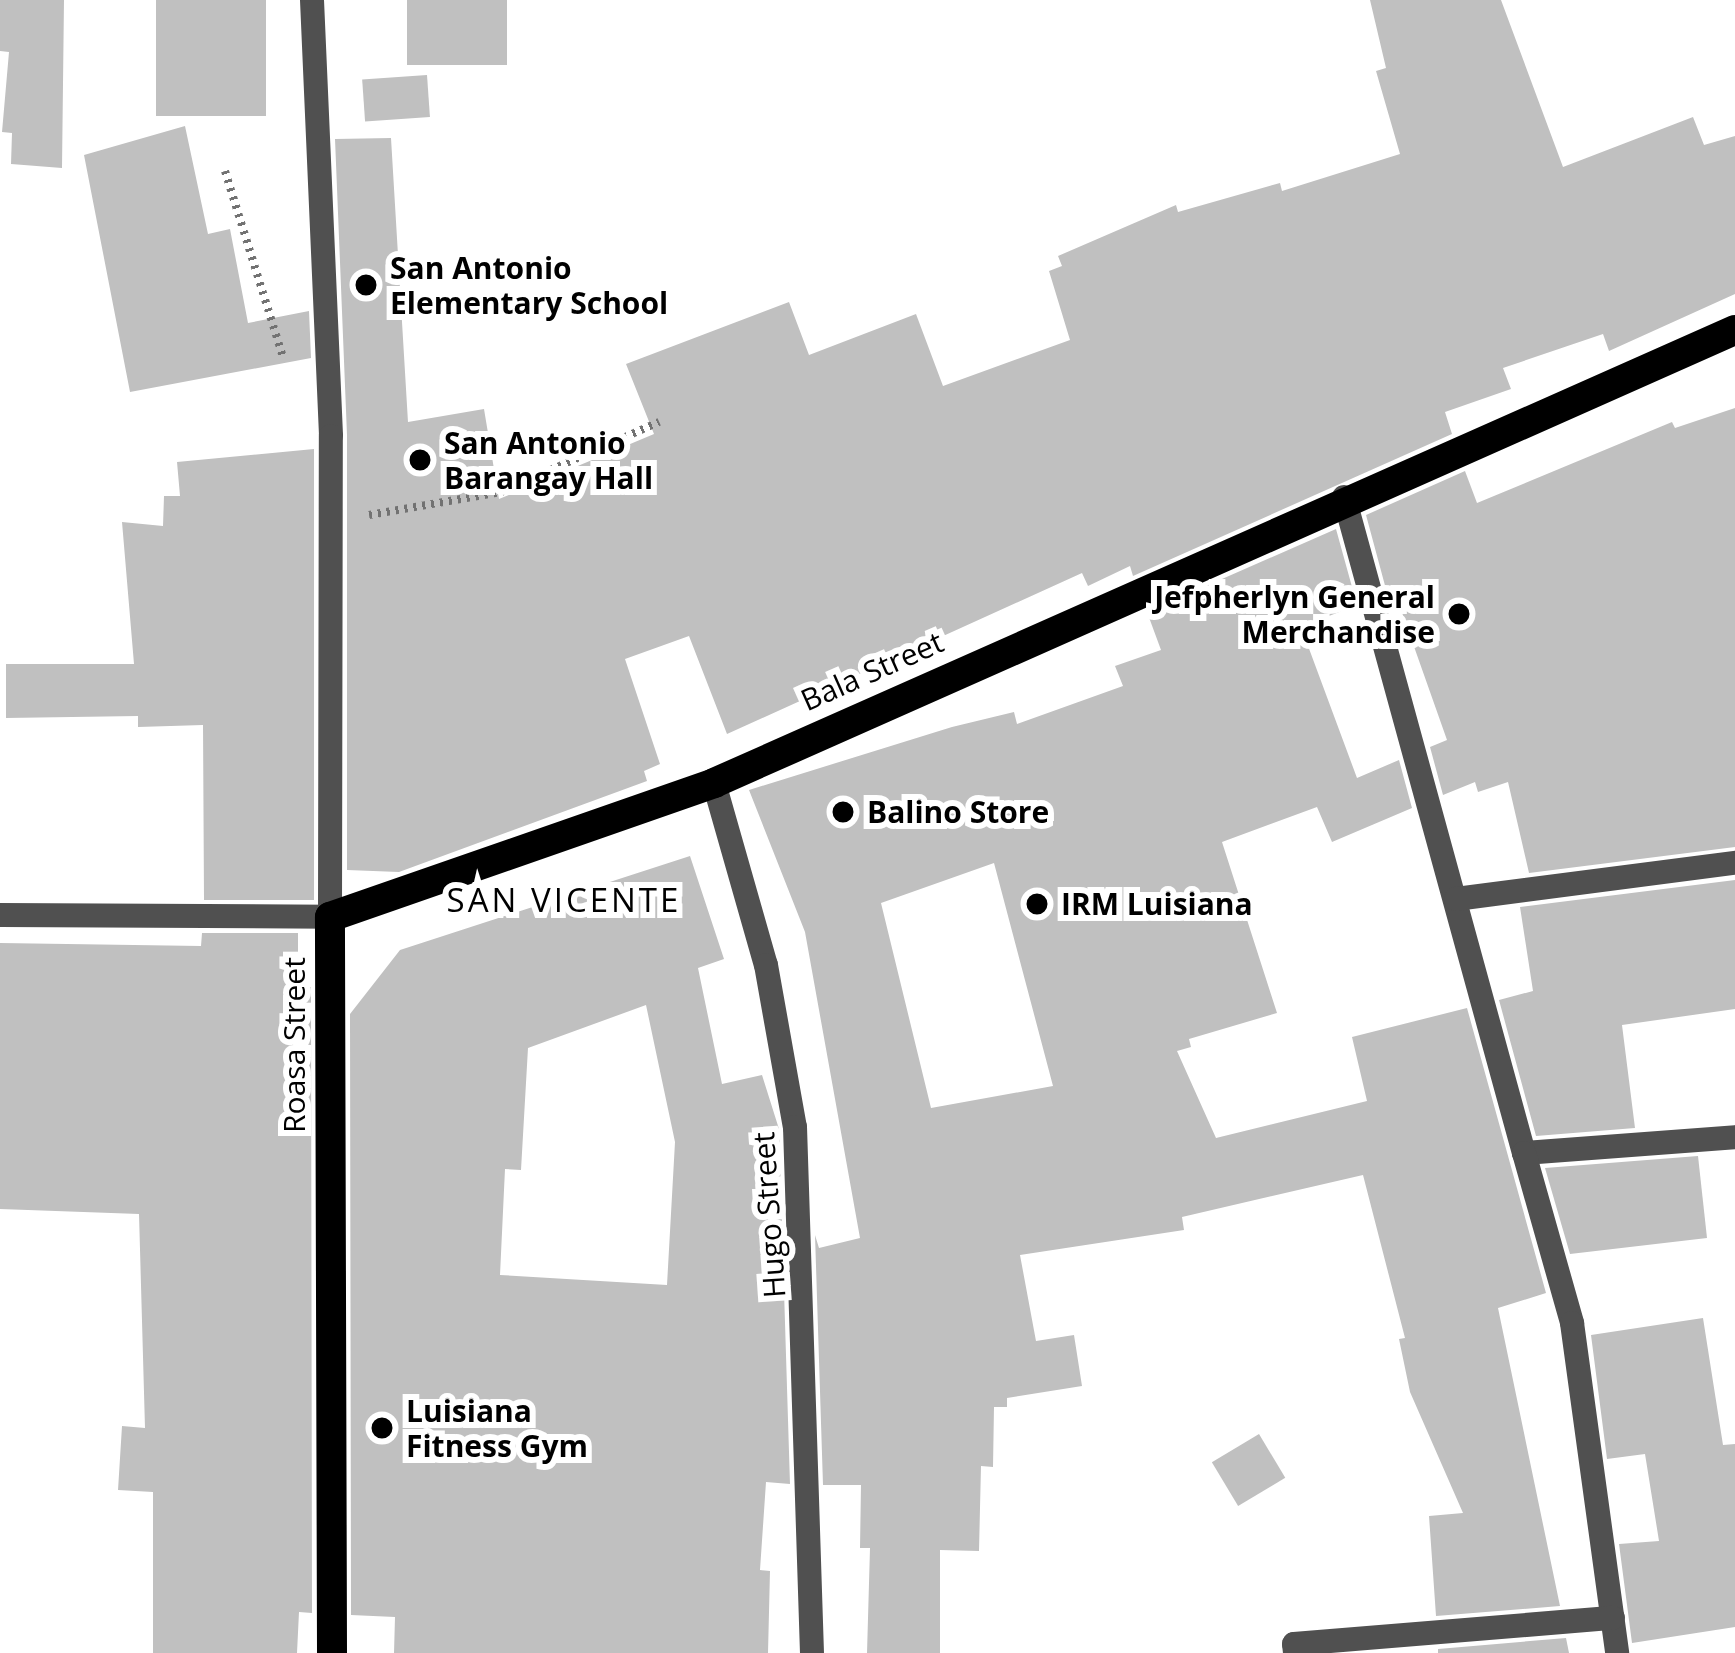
<!DOCTYPE html>
<style>
body{margin:0}
#map{position:relative;width:1735px;height:1653px;overflow:hidden;background:#fff;font-family:"Open Sans",sans-serif}
div>[style]{position:absolute}
.building>*{inset:0;background:#c0c0c0;transform-origin:0 0}
.path>*{height:8px;margin-top:-4px;transform-origin:0;background:repeating-linear-gradient(90deg,#727272 0 3px,transparent 0 9px)}
.service>*{height:24px;margin:-12px;padding:0 12px;transform-origin:12px;border-radius:12px;background:#505050}
.minor>*{height:24px;margin:-12px;padding:0 12px;transform-origin:12px;border-radius:12px;background:#505050}
.primary>*{height:30px;margin:-15px;padding:0 15px;transform-origin:15px;border-radius:15px;background:#000}
.dots>*{width:33px;height:33px;translate:-50% -50%;box-sizing:border-box;border:6px solid #fff;border-radius:50%}
span{translate:-50% -50%;white-space:nowrap;text-align:center;line-height:1.15;-webkit-text-stroke:12px #fff;paint-order:stroke}
.poi-label{font-size:30px;color:#000;font-weight:700}
.left{translate:0 -50%;text-align:left}
.right{translate:-100% -50%;text-align:right}
.street-label{font-size:30px;color:#000}
.neighbourhood-label{font-size:33px;color:#000;letter-spacing:3px}
</style>
<div id="map">
<div class="building">
<div style="clip-path:polygon(0 0,64px 0,62px 168px,11px 164px,12px 133px,2px 132px,9px 52px,0 51px)"></div>
<div style="left:156px;top:0;width:110px;height:116px"></div>
<div style="left:407px;top:0;width:100px;height:65px"></div>
<div style="clip-path:polygon(1370px 0,1501px 0,1563px 167px,1693px 117px,1704px 145px,1735px 136px,1735px 294px,1609px 351px,1603px 334px,1503px 368px,1511px 389px,1445px 412px,1452px 434px,1133px 576px,1130px 566px,1088px 586px,1082px 573px,727px 734px,689px 636px,625px 659px,660px 764px,644px 771px,647px 781px,399px 872px,347px 870px,347px 435px,335px 139px,391px 138px,408px 422px,484px 409px,499px 499px,654px 434px,626px 364px,789px 302px,809px 355px,916px 314px,943px 386px,1070px 340px,1049px 271px,1062px 266px,1058px 256px,1176px 205px,1178px 212px,1280px 183px,1282px 191px,1400px 154px,1376px 71px,1386px 68px)"></div>
<div style="left:427px;top:75px;width:42px;height:65px;rotate:86deg"></div>
<div style="clip-path:polygon(185px 126px,208px 234px,230px 229px,248px 323px,309px 311px,311px 358px,130px 392px,84px 155px)"></div>
<div style="clip-path:polygon(1735px 408px,1735px 847px,1529px 873px,1508px 782px,1478px 792px,1475px 782px,1443px 795px,1430px 747px,1447px 740px,1394px 590px,1387px 593px,1366px 515px,1465px 471px,1477px 503px,1672px 422px,1675px 428px)"></div>
<div style="clip-path:polygon(314px 449px,314px 900px,204px 900px,203px 725px,138px 727px,138px 716px,6px 718px,6px 664px,134px 664px,122px 522px,163px 526px,164px 496px,180px 496px,177px 462px)"></div>
<div style="clip-path:polygon(evenodd,1336px 529px,1357px 605px,1301px 627px,1357px 778px,1399px 760px,1412px 808px,1332px 842px,1317px 807px,1222px 842px,1277px 1013px,1189px 1039px,1191px 1047px,1177px 1051px,1216px 1138px,1367px 1101px,1352px 1037px,1467px 1008px,1546px 1293px,1498px 1308px,1560px 1606px,1436px 1616px,1429px 1516px,1463px 1513px,1410px 1392px,1399px 1339px,1405px 1338px,1363px 1175px,1182px 1217px,1184px 1230px,1020px 1255px,1036px 1341px,1074px 1335px,1082px 1386px,1007px 1398px,1007px 1407px,994px 1407px,993px 1467px,981px 1466px,979px 1551px,940px 1550px,940px 1653px,867px 1653px,870px 1548px,860px 1548px,861px 1485px,823px 1485px,815px 1235px,819px 1248px,860px 1238px,805px 932px,749px 790px,952px 727px,1014px 712px,1017px 724px,1123px 686px,1115px 666px,1161px 650px,1147px 612px,1336px 529px,994px 863px,1053px 1086px,931px 1108px,881px 903px,994px 863px)"></div>
<div style="clip-path:polygon(evenodd,690px 856px,724px 959px,698px 968px,722px 1084px,762px 1075px,779px 1129px,790px 1484px,766px 1482px,760px 1570px,770px 1571px,768px 1653px,394px 1653px,395px 1617px,351px 1615px,350px 1014px,400px 950px,690px 856px,646px 1005px,675px 1142px,667px 1285px,500px 1275px,505px 1169px,521px 1170px,528px 1048px,646px 1005px)"></div>
<div style="clip-path:polygon(1735px 880px,1735px 1009px,1622px 1025px,1635px 1128px,1536px 1136px,1499px 1000px,1533px 991px,1520px 907px)"></div>
<div style="clip-path:polygon(202px 933px,298px 933px,298px 987px,311px 987px,312px 1613px,299px 1612px,297px 1653px,153px 1653px,153px 1492px,118px 1490px,122px 1426px,145px 1428px,139px 1214px,0 1209px,0 943px,201px 946px)"></div>
<div style="clip-path:polygon(1698px 1156px,1707px 1238px,1570px 1254px,1545px 1168px)"></div>
<div style="clip-path:polygon(1703px 1318px,1723px 1445px,1735px 1444px,1735px 1627px,1632px 1643px,1619px 1544px,1659px 1541px,1645px 1454px,1607px 1459px,1591px 1335px)"></div>
<div style="left:1259px;top:1434px;width:51px;height:55px;rotate:59deg"></div>
<div style="clip-path:polygon(1566px 1638px,1569px 1653px,1438px 1653px,1438px 1649px)"></div>
</div>
<div class="path">
<div style="left:225px;top:171px;width:195px;rotate:72.7deg"></div>
<div style="left:369px;top:515px;width:134px;rotate:-9.9deg"></div>
<div style="left:501px;top:492px;width:173px;rotate:-23.9deg"></div>
</div>
<div class="service">
<div style="left:312px;top:0;width:436px;rotate:87.5deg"></div>
</div>
<div class="minor">
<div style="left:1344px;top:497px;width:680px;rotate:74.66deg"></div>
<div style="left:1524px;top:1153px;width:212px;rotate:-4.3deg"></div>
<div style="left:714px;top:783px;width:189px;rotate:74.1deg"></div>
<div style="left:766px;top:965px;width:165px;rotate:79.9deg"></div>
<div style="left:795px;top:1127px;width:526px;rotate:88.15deg"></div>
<div style="left:1456px;top:899px;width:281px;rotate:-7.4deg"></div>
<div style="left:0;top:915px;width:330px;rotate:0.3deg"></div>
<div style="left:330px;top:917px;width:481px;rotate:-89.9deg"></div>
<div style="left:1524px;top:1153px;width:177px;rotate:74.2deg"></div>
<div style="left:1572px;top:1323px;width:333px;rotate:82.2deg"></div>
<div style="left:1295px;top:1653px;width:9px;rotate:-96deg"></div>
<div style="left:1294px;top:1644px;width:320px;rotate:-4.7deg"></div>
</div>
<div class="primary">
<div style="left:332px;top:1653px;width:736px;rotate:-90.16deg"></div>
<div style="left:330px;top:917px;width:407px;rotate:-19.2deg"></div>
<div style="left:714px;top:783px;width:1117px;rotate:-23.93deg"></div>
</div>
<div class="dots">
<div style="left:366px;top:285px;background:#000"></div>
<div style="left:420px;top:460px;background:#000"></div>
<div style="left:1459px;top:614px;background:#000"></div>
<div style="left:843px;top:812px;background:#000"></div>
<div style="left:1037px;top:904px;background:#000"></div>
<div style="left:382px;top:1428px;background:#000"></div>
</div>
<div class="poi-label">
<span class="left" style="left:390px;top:285px">San Antonio<br>Elementary School</span>
<span class="left" style="left:444px;top:460px">San Antonio<br>Barangay Hall</span>
<span class="right" style="left:1435px;top:614px">Jefpherlyn General<br>Merchandise</span>
<span class="left" style="left:867px;top:812px">Balino Store</span>
<span class="left" style="left:1061px;top:904px">IRM Luisiana</span>
<span class="left" style="left:406px;top:1428px">Luisiana<br>Fitness Gym</span>
</div>
<div class="street-label">
<span style="left:872px;top:671px;rotate:-24deg">Bala Street</span>
<span style="left:294px;top:1045px;rotate:-90deg">Roasa Street</span>
<span style="left:769px;top:1215px;rotate:-94deg">Hugo Street</span>
</div>
<div class="neighbourhood-label">
<span style="left:564px;top:900px">SAN VICENTE</span>
</div>
</div>
